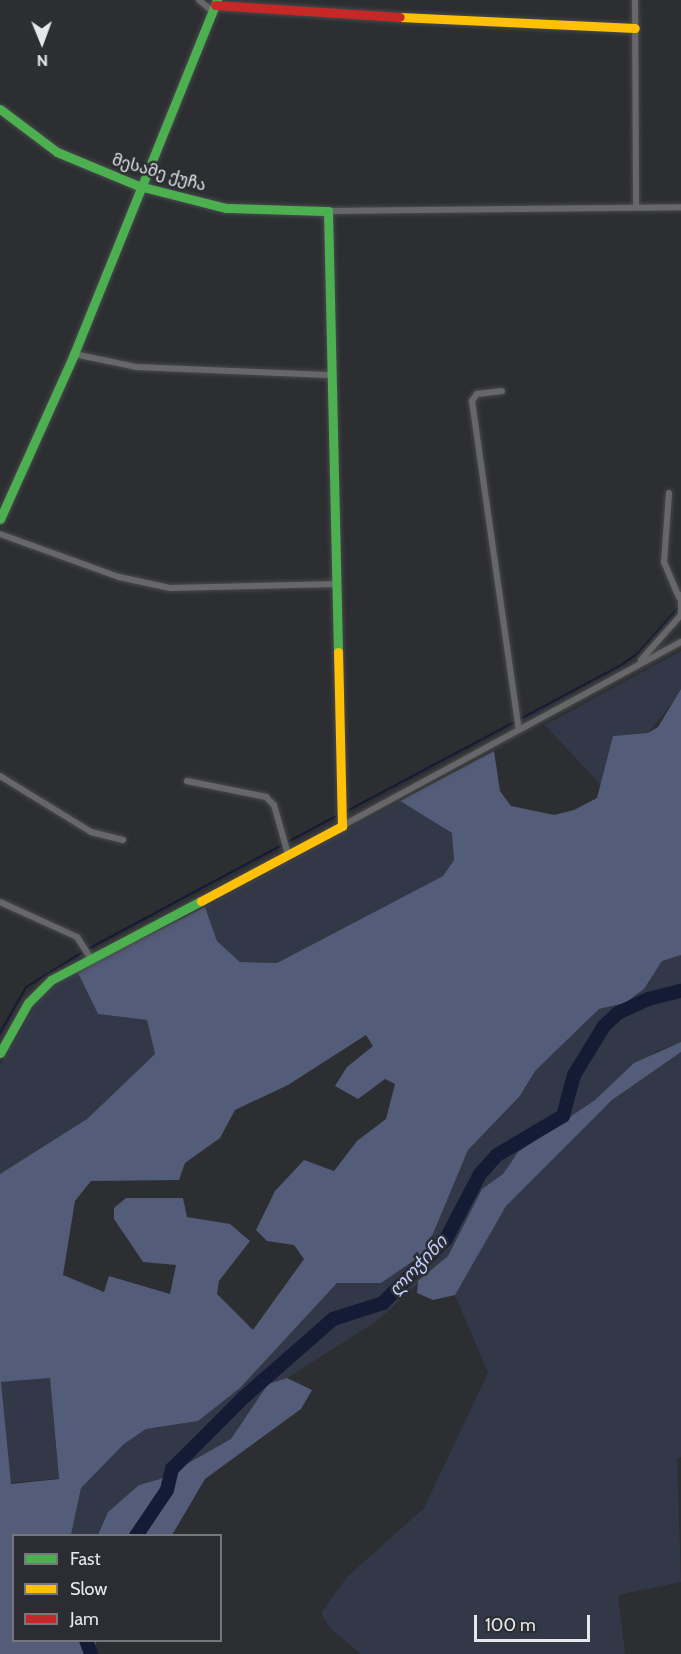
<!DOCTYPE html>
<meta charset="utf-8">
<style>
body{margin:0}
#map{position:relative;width:681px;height:1654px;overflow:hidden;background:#2c2e31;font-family:Cabin,"Noto Sans Georgian",sans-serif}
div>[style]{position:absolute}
.green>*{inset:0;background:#323847;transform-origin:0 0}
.forest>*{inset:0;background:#535c79}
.stream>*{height:2px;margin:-1px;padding:0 1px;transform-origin:1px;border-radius:1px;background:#141b34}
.river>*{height:14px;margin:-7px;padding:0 7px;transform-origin:7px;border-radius:7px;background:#141b34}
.roads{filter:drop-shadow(0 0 2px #47494b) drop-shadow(0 0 2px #47494b)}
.street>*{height:6px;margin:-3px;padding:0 3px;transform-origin:3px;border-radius:3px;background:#676769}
.fast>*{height:9px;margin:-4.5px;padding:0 4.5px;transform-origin:4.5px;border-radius:4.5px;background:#4caf50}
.slow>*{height:9px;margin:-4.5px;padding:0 4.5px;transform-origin:4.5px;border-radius:4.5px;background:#ffc107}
.jam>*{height:9px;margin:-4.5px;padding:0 4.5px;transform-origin:4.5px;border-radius:4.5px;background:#c62828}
span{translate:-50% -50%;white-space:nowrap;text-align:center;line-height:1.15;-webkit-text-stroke:5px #2b2d32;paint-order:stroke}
.street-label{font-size:16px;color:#e6e7ea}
.water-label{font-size:18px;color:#c0cffe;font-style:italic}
.legend{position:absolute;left:12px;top:1534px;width:210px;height:108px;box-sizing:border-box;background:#2b2d32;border:2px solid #76777c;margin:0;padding:8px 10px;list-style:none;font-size:18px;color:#e6e7ea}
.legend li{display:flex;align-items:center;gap:12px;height:30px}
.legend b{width:30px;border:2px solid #76777c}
.north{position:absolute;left:12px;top:12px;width:60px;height:60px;-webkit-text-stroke:4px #2b2d32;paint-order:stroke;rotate:179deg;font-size:16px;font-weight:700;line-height:24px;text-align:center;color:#e6e7ea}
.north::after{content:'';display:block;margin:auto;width:21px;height:27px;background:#e6e7ea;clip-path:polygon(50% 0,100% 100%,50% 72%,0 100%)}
.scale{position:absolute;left:474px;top:1615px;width:116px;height:27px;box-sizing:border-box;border:3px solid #e6e7ea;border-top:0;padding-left:8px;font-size:18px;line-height:21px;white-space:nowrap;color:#e6e7ea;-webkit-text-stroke:4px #2b2d32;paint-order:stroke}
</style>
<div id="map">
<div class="green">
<div style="clip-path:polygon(681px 651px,681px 689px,673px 702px,648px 733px,613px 736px,601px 785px,545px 725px)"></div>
<div style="clip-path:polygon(400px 801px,452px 833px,454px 860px,443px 876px,277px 963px,240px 962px,217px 941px,205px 907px)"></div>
<div style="clip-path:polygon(681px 955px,681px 1042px,657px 1051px,595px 1100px,518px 1152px,503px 1174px,482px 1189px,448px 1256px,377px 1321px,287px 1378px,268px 1384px,231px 1439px,160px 1479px,139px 1485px,108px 1512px,98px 1535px,71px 1536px,81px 1488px,124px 1444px,146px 1429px,198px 1421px,240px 1388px,337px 1283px,381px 1283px,425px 1253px,468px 1150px,520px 1097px,535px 1071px,599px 1009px,625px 1003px,644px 989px,662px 961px)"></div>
<div style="clip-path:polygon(77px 971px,98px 1014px,147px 1020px,155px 1054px,87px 1119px,0 1174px,0 1066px,41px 996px)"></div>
<div style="clip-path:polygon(681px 1052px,681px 1457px,677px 1458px,681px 1582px,618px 1595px,625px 1654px,361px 1654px,330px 1628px,321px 1613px,347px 1577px,424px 1508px,488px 1373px,455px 1295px,473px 1257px,506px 1206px,533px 1176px,612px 1100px)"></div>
<div style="left:50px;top:1378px;width:101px;height:49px;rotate:85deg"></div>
</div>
<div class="forest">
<div style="clip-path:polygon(evenodd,681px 689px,681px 955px,662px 961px,644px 989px,625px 1003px,599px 1009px,535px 1071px,520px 1096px,468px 1150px,425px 1253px,381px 1283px,337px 1283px,240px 1388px,198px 1421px,146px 1429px,124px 1444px,81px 1488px,71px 1535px,14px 1536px,14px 1640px,96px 1641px,94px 1654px,0 1654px,0 1174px,87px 1119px,155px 1054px,147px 1020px,98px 1014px,77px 971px,205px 907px,217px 941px,240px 962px,277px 963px,443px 876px,454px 860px,452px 833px,400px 801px,494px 751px,500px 791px,511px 806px,554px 815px,574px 810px,597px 798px,613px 736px,648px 733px,658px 727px,681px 689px,366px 1035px,373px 1046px,347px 1067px,335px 1086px,358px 1099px,385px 1079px,395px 1084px,386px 1119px,357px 1141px,334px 1171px,304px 1160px,275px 1191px,256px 1230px,267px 1241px,294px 1245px,304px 1259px,253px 1330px,217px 1294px,219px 1281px,250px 1241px,230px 1224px,187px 1217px,183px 1198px,126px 1198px,114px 1208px,114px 1219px,143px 1262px,176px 1265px,170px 1294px,109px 1276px,104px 1292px,63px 1275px,75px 1201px,91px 1181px,179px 1180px,185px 1163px,220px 1138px,235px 1110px,288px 1085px,366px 1035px,681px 689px,50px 1378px,59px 1479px,11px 1484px,1px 1382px,50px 1378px)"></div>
<div style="clip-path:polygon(681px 1042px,681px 1052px,612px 1100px,506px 1206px,455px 1295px,433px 1300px,417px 1293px,418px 1281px,448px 1256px,482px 1189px,503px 1174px,518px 1152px,595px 1100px,634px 1063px)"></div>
<div style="clip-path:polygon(287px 1378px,312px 1390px,301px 1409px,205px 1479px,172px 1535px,98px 1535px,108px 1512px,139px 1485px,160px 1479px,231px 1439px,268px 1384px)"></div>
</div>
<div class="stream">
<div style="left:345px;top:812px;width:309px;rotate:-28deg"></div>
<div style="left:618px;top:667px;width:23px;rotate:-34deg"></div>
<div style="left:637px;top:654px;width:63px;rotate:-48.2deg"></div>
<div style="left:88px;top:949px;width:286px;rotate:-28.2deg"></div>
<div style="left:0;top:1033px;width:53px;rotate:-60.5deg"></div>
<div style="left:26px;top:987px;width:67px;rotate:-31.6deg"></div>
</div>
<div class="river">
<div style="left:136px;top:1536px;width:55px;rotate:-56deg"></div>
<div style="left:167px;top:1490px;width:22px;rotate:-77deg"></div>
<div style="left:172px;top:1469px;width:102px;rotate:-45deg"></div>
<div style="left:244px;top:1397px;width:118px;rotate:-41.2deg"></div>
<div style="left:333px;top:1319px;width:52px;rotate:-17.7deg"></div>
<div style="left:383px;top:1303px;width:90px;rotate:-45.5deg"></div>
<div style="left:446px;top:1239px;width:73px;rotate:-62.4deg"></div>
<div style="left:480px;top:1174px;width:25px;rotate:-48deg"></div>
<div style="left:497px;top:1155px;width:77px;rotate:-30.6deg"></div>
<div style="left:563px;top:1116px;width:42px;rotate:-75deg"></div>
<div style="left:574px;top:1075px;width:57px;rotate:-58.5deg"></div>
<div style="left:604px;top:1026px;width:19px;rotate:-43deg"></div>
<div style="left:618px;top:1013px;width:33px;rotate:-25deg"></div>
<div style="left:648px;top:999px;width:34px;rotate:-14deg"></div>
<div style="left:86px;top:1640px;width:15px;rotate:70deg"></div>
</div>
<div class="roads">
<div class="street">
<div style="left:199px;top:0;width:17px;rotate:40deg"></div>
<div style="left:635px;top:0;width:207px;rotate:89.7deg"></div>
<div style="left:328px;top:211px;width:353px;rotate:-0.6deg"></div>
<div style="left:74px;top:354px;width:63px;rotate:11.8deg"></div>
<div style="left:136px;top:367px;width:192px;rotate:2.4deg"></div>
<div style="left:502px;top:391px;width:25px;rotate:173deg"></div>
<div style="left:477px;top:394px;width:9px;rotate:126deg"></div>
<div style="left:472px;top:401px;width:332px;rotate:81.9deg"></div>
<div style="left:669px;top:493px;width:69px;rotate:94.1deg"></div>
<div style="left:664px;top:562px;width:38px;rotate:67deg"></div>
<div style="left:0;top:534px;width:127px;rotate:19.9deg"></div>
<div style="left:119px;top:577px;width:52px;rotate:12.2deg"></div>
<div style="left:170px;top:588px;width:167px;rotate:-1.4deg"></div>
<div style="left:681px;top:595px;width:20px;rotate:90deg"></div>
<div style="left:641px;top:660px;width:60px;rotate:-48.4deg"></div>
<div style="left:0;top:776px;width:107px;rotate:31.6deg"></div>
<div style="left:91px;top:832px;width:33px;rotate:14deg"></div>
<div style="left:187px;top:781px;width:81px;rotate:11.4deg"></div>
<div style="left:266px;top:797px;width:11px;rotate:45deg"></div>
<div style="left:274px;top:805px;width:51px;rotate:74.1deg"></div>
<div style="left:342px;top:826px;width:386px;rotate:-28.5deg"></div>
<div style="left:0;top:902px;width:85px;rotate:24.4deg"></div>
<div style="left:77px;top:937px;width:24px;rotate:57deg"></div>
</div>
<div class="fast">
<div style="left:0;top:109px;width:71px;rotate:37deg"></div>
<div style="left:57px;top:152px;width:89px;rotate:22.5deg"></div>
<div style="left:139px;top:186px;width:90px;rotate:14.2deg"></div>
<div style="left:226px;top:208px;width:102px;rotate:1.7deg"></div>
<div style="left:328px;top:211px;width:441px;rotate:88.7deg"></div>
<div style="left:0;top:519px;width:181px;rotate:-65.8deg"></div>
<div style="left:74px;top:354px;width:382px;rotate:-68deg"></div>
<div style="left:0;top:1053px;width:57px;rotate:-60.8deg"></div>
<div style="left:28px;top:1003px;width:33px;rotate:-45deg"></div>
<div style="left:51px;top:980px;width:170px;rotate:-27.8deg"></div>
</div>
<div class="slow">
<div style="left:400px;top:17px;width:235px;rotate:2.7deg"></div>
<div style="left:201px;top:901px;width:160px;rotate:-28deg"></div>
<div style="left:342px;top:826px;width:174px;rotate:-91.3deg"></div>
</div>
<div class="jam">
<div style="left:215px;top:5px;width:185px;rotate:3.7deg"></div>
</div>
</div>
<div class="street-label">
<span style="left:159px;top:173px;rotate:16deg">მესამე ქუჩა</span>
</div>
<div class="water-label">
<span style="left:418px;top:1266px;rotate:-47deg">ლოჭინი</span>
</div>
<ul class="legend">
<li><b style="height:8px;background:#4caf50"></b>Fast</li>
<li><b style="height:8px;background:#ffc107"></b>Slow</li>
<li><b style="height:8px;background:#c62828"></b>Jam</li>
</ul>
<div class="north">N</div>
<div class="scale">100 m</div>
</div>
